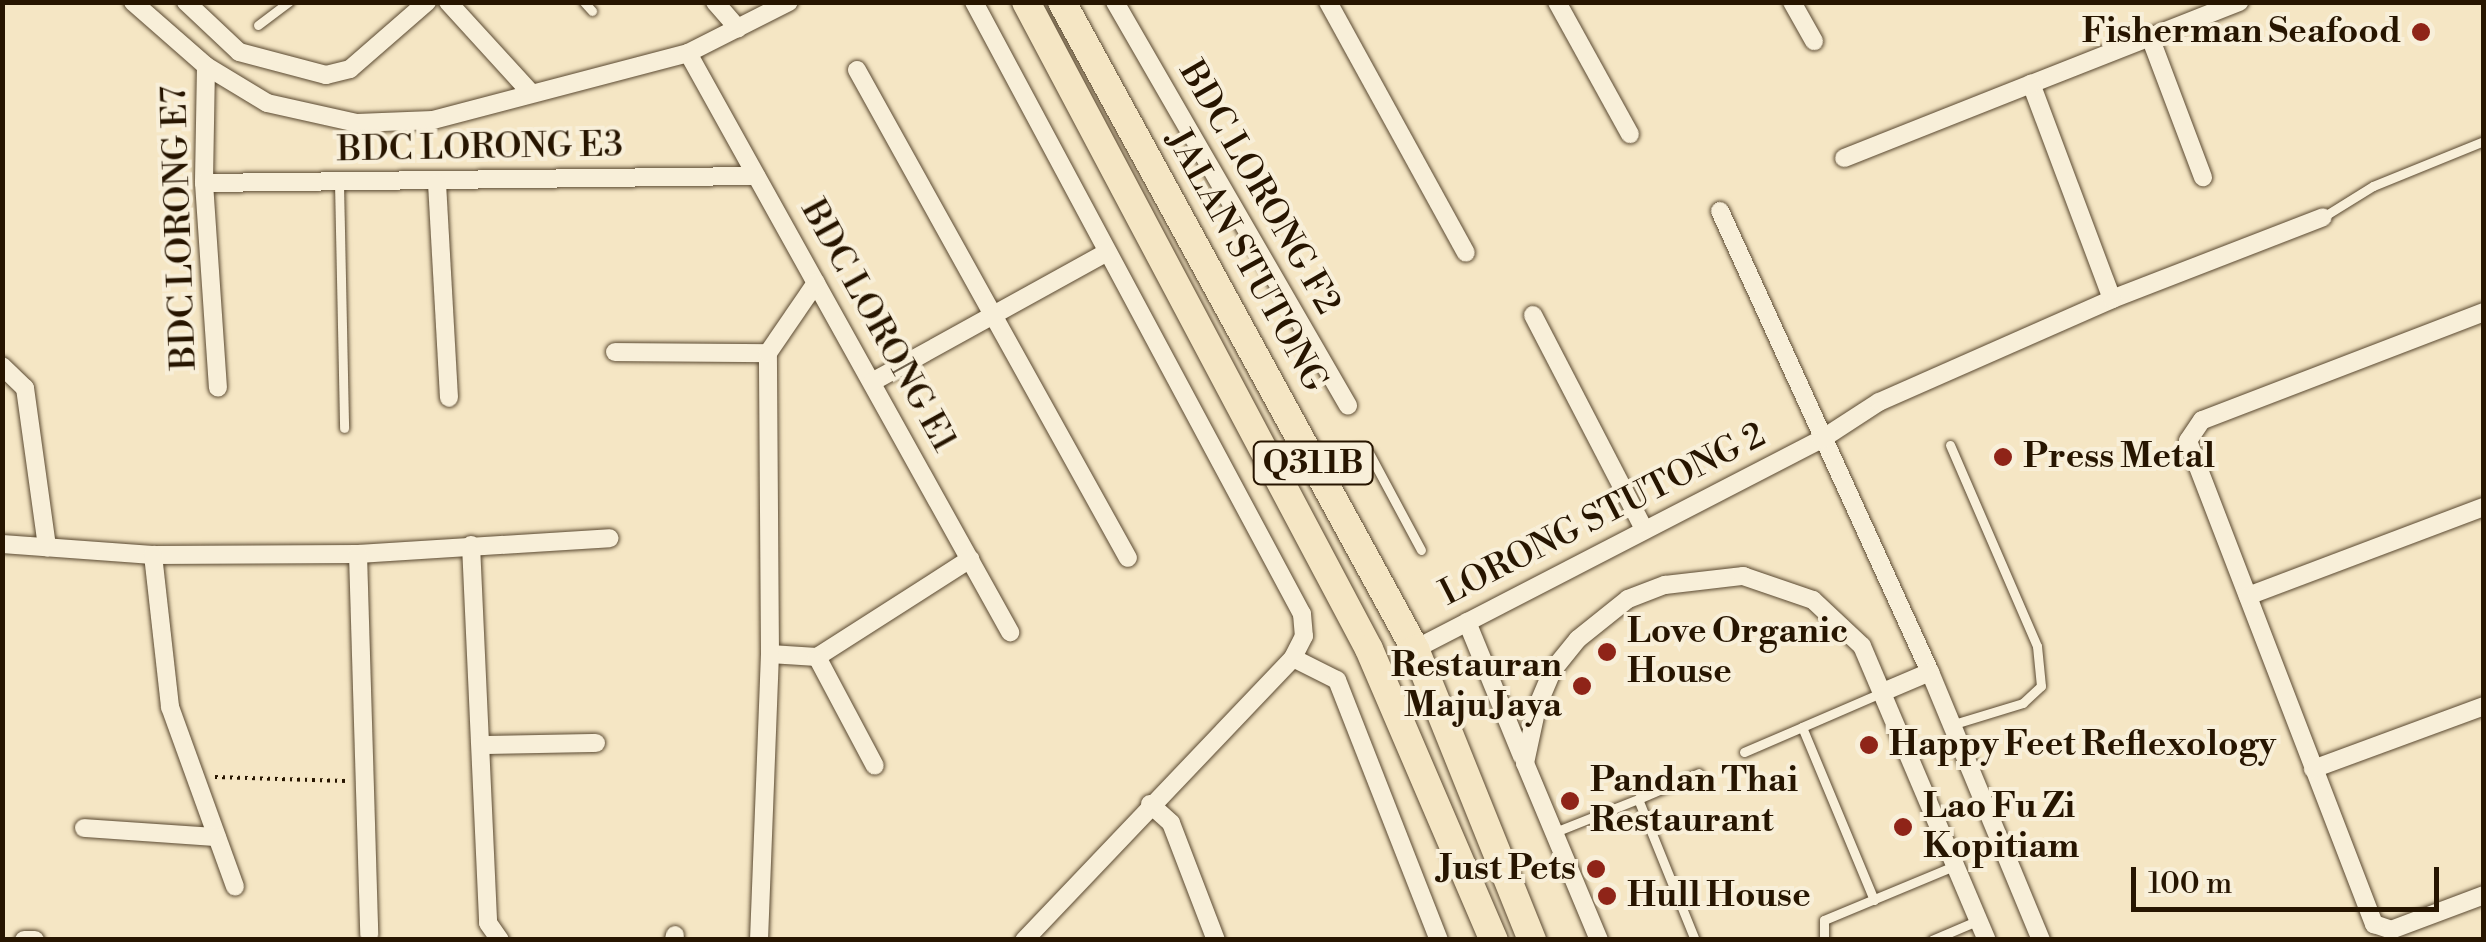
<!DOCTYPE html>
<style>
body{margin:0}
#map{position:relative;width:2486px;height:942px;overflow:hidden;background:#f5e6c4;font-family:"Libre Bodoni",serif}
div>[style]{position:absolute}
.path>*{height:4px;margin-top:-2px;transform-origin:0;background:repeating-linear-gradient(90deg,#271500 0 2.5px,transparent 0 7.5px)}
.roads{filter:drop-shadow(0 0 2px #5a4931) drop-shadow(0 0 2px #5a4931)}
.service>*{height:9px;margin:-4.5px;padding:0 4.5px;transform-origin:4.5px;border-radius:4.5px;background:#f8efd9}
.minor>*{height:18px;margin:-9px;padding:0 9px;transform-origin:9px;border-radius:9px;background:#f8efd9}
.primary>*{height:28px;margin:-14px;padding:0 14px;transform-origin:14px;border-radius:14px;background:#f5e6c4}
.dots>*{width:28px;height:28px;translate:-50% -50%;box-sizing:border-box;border:5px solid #f8efd9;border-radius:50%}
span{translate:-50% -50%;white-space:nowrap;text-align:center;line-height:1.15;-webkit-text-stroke:8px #f8efd9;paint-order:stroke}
.shield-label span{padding:2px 8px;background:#f8efd9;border:2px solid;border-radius:8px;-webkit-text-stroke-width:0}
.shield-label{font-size:32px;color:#271500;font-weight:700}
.poi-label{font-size:35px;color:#271500;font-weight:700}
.right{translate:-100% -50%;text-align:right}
.left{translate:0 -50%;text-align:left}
.street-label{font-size:35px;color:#271500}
.frame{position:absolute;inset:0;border:5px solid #271500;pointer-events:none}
.scale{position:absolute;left:2131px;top:867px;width:308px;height:45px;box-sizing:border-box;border:5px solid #271500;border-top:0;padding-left:12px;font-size:30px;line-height:35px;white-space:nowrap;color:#271500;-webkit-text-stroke:8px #f8efd9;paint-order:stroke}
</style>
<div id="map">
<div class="path">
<div style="left:215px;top:777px;width:131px;rotate:1.7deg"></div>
</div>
<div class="roads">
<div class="service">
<div style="left:584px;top:2px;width:12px;rotate:48deg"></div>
<div style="left:258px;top:25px;width:39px;rotate:-37deg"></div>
<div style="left:339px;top:183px;width:245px;rotate:88.8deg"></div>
<div style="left:2323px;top:217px;width:59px;rotate:-31.8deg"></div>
<div style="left:2373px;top:186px;width:120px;rotate:-22.1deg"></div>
<div style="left:1950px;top:445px;width:219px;rotate:66.6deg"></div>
<div style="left:2037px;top:646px;width:40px;rotate:84.3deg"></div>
<div style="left:2041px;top:686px;width:25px;rotate:137deg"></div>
<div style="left:2023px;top:703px;width:75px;rotate:163deg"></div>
<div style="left:1317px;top:465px;width:45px;rotate:-19.7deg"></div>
<div style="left:1359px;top:450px;width:10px;rotate:17deg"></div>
<div style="left:1369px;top:453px;width:110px;rotate:61.8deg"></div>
<div style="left:1744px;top:752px;width:63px;rotate:-23.3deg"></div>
<div style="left:1638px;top:799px;width:66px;rotate:-23.1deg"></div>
<div style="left:1555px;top:832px;width:89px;rotate:-21.7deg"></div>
<div style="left:1638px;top:799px;width:152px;rotate:68deg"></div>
<div style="left:1874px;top:900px;width:187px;rotate:-112.6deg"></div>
<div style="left:1802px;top:727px;width:88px;rotate:-23.4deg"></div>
<div style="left:1824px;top:940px;width:20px;rotate:-90deg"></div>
<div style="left:1824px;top:920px;width:143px;rotate:-22.6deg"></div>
<div style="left:1932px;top:940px;width:51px;rotate:-23.1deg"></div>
</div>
<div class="minor">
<div style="left:133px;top:2px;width:97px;rotate:41.2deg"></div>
<div style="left:206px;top:66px;width:71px;rotate:31.2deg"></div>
<div style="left:267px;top:103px;width:92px;rotate:12.5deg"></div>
<div style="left:357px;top:123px;width:76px;rotate:-2.3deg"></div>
<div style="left:433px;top:120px;width:264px;rotate:-14.7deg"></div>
<div style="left:688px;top:53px;width:113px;rotate:-26.8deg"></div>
<div style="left:186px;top:2px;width:73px;rotate:43.3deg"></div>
<div style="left:239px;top:52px;width:90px;rotate:14.8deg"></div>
<div style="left:326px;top:75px;width:25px;rotate:-14deg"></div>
<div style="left:350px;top:69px;width:102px;rotate:-41deg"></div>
<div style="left:448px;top:2px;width:123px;rotate:47.6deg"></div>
<div style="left:715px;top:2px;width:35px;rotate:49deg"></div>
<div style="left:974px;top:2px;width:694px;rotate:61.81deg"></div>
<div style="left:1302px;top:614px;width:22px;rotate:85deg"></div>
<div style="left:1304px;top:636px;width:25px;rotate:117deg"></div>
<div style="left:1293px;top:658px;width:390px;rotate:133.6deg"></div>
<div style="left:1115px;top:2px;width:466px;rotate:60deg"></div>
<div style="left:1328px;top:2px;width:286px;rotate:61.2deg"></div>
<div style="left:1557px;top:2px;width:151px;rotate:61.1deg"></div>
<div style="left:1792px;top:2px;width:45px;rotate:60.6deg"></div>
<div style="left:2150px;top:37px;width:150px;rotate:69.3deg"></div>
<div style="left:688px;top:53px;width:663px;rotate:60.92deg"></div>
<div style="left:206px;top:66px;width:117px;rotate:91deg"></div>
<div style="left:204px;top:183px;width:205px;rotate:86.1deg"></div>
<div style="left:857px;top:70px;width:558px;rotate:60.96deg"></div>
<div style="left:2031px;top:84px;width:224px;rotate:-21.5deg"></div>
<div style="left:204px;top:183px;width:552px;rotate:-0.73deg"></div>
<div style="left:437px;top:183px;width:215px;rotate:86.8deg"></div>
<div style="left:1720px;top:211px;width:507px;rotate:65.51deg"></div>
<div style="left:1930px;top:672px;width:290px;rotate:67.5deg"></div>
<div style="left:2112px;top:299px;width:226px;rotate:-21.2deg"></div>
<div style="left:2484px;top:312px;width:302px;rotate:159deg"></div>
<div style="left:2202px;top:420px;width:25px;rotate:124deg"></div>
<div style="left:2188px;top:441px;width:518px;rotate:68.94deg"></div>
<div style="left:2374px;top:924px;width:18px;rotate:19deg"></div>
<div style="left:2391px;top:930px;width:99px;rotate:-20.6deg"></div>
<div style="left:1533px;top:315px;width:241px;rotate:62.6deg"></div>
<div style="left:615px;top:352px;width:153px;rotate:0.4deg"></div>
<div style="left:2px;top:366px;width:32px;rotate:44deg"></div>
<div style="left:25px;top:388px;width:161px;rotate:82.1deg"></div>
<div style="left:872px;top:382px;width:267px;rotate:-28.9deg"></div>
<div style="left:2px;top:544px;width:151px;rotate:4.2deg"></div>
<div style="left:153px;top:555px;width:205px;rotate:-0.3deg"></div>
<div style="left:358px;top:554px;width:252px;rotate:-3.6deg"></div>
<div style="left:471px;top:545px;width:378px;rotate:87.4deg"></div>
<div style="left:488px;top:923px;width:21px;rotate:55deg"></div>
<div style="left:358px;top:554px;width:381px;rotate:88.3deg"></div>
<div style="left:153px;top:555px;width:153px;rotate:83.6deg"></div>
<div style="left:170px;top:707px;width:191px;rotate:70.1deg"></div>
<div style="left:2248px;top:596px;width:252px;rotate:-20.7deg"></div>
<div style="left:1467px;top:622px;width:145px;rotate:67.7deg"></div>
<div style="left:1415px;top:649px;width:458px;rotate:-27.3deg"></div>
<div style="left:1822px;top:439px;width:68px;rotate:-33deg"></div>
<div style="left:1879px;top:402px;width:255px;rotate:-23.8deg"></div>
<div style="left:2112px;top:299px;width:230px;rotate:-110.6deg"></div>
<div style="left:2031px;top:84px;width:201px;rotate:158.4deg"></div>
<div style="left:770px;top:654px;width:47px;rotate:3.7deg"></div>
<div style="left:817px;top:657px;width:182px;rotate:-32.6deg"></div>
<div style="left:817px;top:657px;width:123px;rotate:62deg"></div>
<div style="left:1293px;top:658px;width:49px;rotate:26.6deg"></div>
<div style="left:1337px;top:680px;width:279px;rotate:68.6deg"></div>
<div style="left:1883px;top:692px;width:51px;rotate:-23.1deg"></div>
<div style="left:482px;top:745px;width:114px;rotate:-1deg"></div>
<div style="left:2313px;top:769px;width:182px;rotate:-20.2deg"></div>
<div style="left:1150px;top:804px;width:28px;rotate:42deg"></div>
<div style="left:1171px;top:823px;width:125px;rotate:69deg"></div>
<div style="left:84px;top:828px;width:133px;rotate:3.9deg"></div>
<div style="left:24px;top:940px;width:11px"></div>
<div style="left:674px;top:940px;width:5px;rotate:-79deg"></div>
<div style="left:759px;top:940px;width:286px;rotate:-87.8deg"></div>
<div style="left:770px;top:654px;width:301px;rotate:-90.4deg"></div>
<div style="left:768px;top:353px;width:85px;rotate:-55.6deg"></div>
<div style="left:1599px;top:940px;width:192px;rotate:-112.7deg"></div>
<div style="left:1525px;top:763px;width:57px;rotate:-77.9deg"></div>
<div style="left:1537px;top:707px;width:39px;rotate:-67deg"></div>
<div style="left:1552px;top:671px;width:41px;rotate:-50.9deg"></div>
<div style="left:1578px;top:639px;width:64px;rotate:-38.7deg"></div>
<div style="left:1628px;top:599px;width:40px;rotate:-21deg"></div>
<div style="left:1665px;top:585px;width:79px;rotate:-6.6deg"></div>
<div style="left:1743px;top:576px;width:74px;rotate:18.9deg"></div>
<div style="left:1813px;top:600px;width:67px;rotate:43.2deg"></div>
<div style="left:1862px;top:646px;width:319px;rotate:67deg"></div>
</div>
<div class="primary">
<div style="left:1026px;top:2px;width:732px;rotate:62.07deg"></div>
<div style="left:1369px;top:649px;width:317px;rotate:66.8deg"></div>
<div style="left:1062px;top:2px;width:737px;rotate:61.38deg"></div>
<div style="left:1415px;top:649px;width:314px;rotate:68.1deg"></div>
</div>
</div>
<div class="dots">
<div style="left:2421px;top:32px;background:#8f2418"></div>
<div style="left:2003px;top:457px;background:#8f2418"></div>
<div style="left:1607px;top:652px;background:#8f2418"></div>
<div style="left:1582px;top:686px;background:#8f2418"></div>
<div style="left:1869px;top:745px;background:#8f2418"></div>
<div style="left:1570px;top:801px;background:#8f2418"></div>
<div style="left:1903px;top:827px;background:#8f2418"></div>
<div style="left:1596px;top:869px;background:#8f2418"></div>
<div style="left:1607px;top:896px;background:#8f2418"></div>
</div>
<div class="shield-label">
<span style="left:1313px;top:463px">Q311B</span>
</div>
<div class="poi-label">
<span class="right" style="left:2401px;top:32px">Fisherman Seafood</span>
<span class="left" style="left:2023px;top:457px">Press Metal</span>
<span class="left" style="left:1627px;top:652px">Love Organic<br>House</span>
<span class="right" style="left:1562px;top:686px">Restauran<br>Maju Jaya</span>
<span class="left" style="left:1889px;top:745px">Happy Feet Reflexology</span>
<span class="left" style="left:1590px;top:801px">Pandan Thai<br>Restaurant</span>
<span class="left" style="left:1923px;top:827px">Lao Fu Zi<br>Kopitiam</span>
<span class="right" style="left:1576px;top:869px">Just Pets</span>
<span class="left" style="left:1627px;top:896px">Hull House</span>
</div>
<div class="street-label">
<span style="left:480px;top:148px;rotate:-1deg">BDC LORONG E3</span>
<span style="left:1259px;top:188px;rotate:60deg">BDC LORONG F2</span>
<span style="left:180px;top:228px;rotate:-92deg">BDC LORONG E7</span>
<span style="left:1246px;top:261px;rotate:61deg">JALAN STUTONG</span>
<span style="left:878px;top:326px;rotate:61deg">BDC LORONG E1</span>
<span style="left:1603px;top:515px;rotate:-27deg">LORONG STUTONG 2</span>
</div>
<div class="frame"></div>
<div class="scale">100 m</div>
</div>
